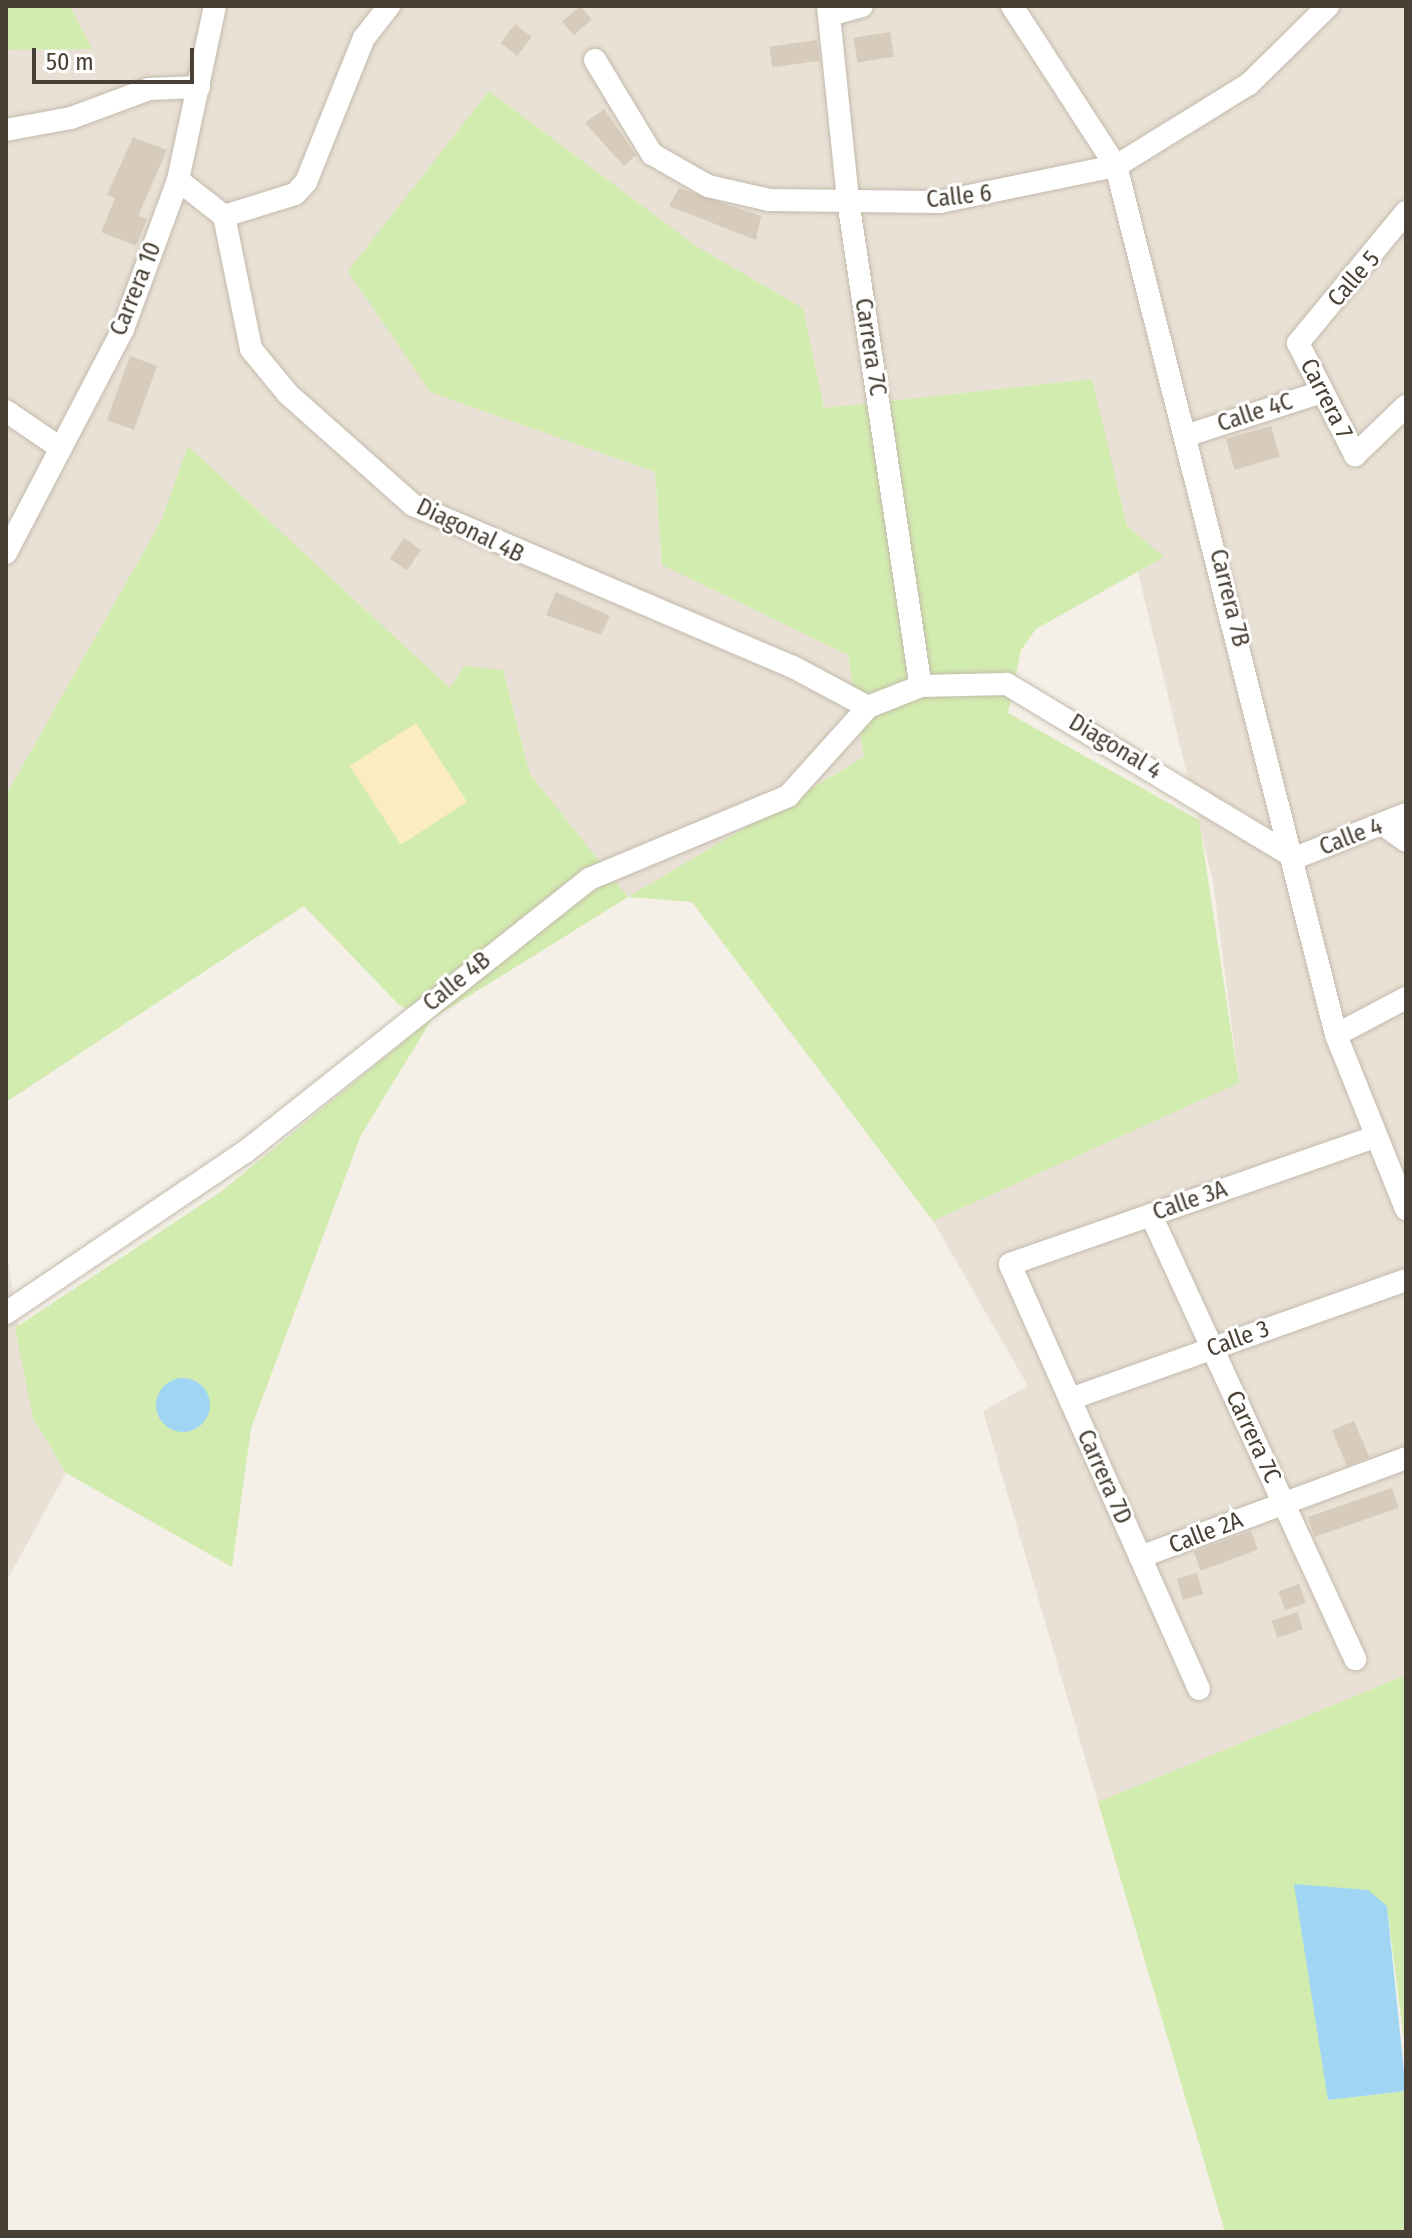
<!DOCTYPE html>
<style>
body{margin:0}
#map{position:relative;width:1412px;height:2238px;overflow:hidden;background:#f4f0e7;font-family:"Fira Sans Condensed",sans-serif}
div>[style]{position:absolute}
.residential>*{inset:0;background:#e9e1d5}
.green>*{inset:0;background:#d2ebae}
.sand>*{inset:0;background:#fbecc1;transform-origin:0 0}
.water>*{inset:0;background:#a0d6f4}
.round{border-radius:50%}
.building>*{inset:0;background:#d7cbbc;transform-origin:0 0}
.roads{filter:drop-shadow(0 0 2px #c3baac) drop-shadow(0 0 2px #c3baac)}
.minor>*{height:22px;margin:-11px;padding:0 11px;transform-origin:11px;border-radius:11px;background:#fff}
span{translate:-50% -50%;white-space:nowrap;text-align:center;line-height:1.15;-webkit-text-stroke:6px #fff;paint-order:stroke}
.street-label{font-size:24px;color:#484035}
.frame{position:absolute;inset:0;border:8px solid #484035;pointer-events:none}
.scale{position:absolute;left:32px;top:48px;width:162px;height:36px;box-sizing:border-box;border:4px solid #484035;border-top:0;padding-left:10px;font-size:24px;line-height:28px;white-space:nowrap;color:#484035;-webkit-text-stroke:6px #fff;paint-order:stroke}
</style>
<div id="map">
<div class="residential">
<div style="clip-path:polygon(70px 6px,1406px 6px,1406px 1675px,1098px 1802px,983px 1411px,1028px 1386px,933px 1221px,1239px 1082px,1213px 881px,1091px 379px,824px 408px,803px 308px,696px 246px,430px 392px,655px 472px,662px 565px,848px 655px,864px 757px,628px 897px,530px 774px,503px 670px,451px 689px,189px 447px,161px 521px,6px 795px,6px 50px,92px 49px)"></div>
<div style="clip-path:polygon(6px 1248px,33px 1418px,66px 1473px,6px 1582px)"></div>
</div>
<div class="green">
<div style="clip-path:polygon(6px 6px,70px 6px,92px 49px,6px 50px)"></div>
<div style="clip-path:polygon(489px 91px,696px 246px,803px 308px,824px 408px,1092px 379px,1127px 526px,1164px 557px,1036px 629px,1021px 650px,1008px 713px,1199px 820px,1239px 1083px,933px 1221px,692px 902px,628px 897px,432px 1019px,361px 1135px,251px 1428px,232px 1567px,66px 1473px,33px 1418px,15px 1328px,222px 1191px,431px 1019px,399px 1005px,304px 906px,6px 1102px,6px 795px,161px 521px,188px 446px,450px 688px,464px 666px,503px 670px,530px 774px,628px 897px,864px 757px,848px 655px,662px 565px,655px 472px,430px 392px,348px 271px)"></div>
<div style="clip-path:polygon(1406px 1675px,1406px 2057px,1387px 1906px,1328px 2100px,1406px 2091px,1406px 2232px,1225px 2232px,1098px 1802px)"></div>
</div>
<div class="sand">
<div style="left:416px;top:723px;width:94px;height:79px;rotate:57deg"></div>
</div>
<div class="water">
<div class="round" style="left:156px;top:1378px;width:54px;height:54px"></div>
<div style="clip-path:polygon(1294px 1884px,1368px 1890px,1387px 1906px,1406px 2091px,1328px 2100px)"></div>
</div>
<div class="building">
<div style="left:580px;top:6px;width:18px;height:24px;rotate:49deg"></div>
<div style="left:515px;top:24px;width:21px;height:24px;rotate:37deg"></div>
<div style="left:890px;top:32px;width:25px;height:37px;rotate:81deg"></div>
<div style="left:817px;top:40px;width:21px;height:48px;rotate:82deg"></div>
<div style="clip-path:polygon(604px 109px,636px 155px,624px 166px,585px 123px)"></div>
<div style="clip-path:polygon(133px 137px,167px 150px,138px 216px,147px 219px,136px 246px,101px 232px,115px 198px,107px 195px)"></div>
<div style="clip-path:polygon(679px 188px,761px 216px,756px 240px,669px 206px)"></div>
<div style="left:130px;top:356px;width:29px;height:68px;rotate:20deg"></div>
<div style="left:1271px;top:426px;width:32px;height:47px;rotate:74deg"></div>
<div style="left:404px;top:538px;width:21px;height:25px;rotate:35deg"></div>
<div style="clip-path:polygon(556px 592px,610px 616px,601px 635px,546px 615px)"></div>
<div style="left:1354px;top:1421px;width:39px;height:24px;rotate:67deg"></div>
<div style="left:1392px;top:1488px;width:21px;height:89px;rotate:71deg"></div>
<div style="left:1251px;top:1531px;width:20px;height:61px;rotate:70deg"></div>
<div style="left:1197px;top:1573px;width:22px;height:21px;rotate:74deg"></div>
<div style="left:1299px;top:1584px;width:20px;height:22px;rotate:70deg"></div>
<div style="left:1297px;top:1612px;width:18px;height:27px;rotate:71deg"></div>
</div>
<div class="roads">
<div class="minor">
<div style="left:828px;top:6px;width:195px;rotate:84.1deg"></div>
<div style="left:848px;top:200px;width:491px;rotate:81.5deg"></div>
<div style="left:1012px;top:6px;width:191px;rotate:57deg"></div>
<div style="left:1116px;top:166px;width:896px;rotate:75.79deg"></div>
<div style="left:1336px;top:1035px;width:188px;rotate:68.1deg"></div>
<div style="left:829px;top:15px;width:34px;rotate:-15deg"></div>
<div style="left:595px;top:60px;width:110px;rotate:58.8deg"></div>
<div style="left:652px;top:154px;width:64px;rotate:29.7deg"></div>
<div style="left:708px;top:186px;width:63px;rotate:12.9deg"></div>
<div style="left:769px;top:200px;width:171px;rotate:0.7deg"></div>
<div style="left:940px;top:202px;width:180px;rotate:-11.6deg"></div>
<div style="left:1116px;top:166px;width:156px;rotate:-31.7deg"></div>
<div style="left:1249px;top:84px;width:111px;rotate:-44.6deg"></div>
<div style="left:6px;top:130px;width:66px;rotate:-10.5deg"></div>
<div style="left:71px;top:118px;width:83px;rotate:-20.4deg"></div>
<div style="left:149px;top:89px;width:50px;rotate:-2.3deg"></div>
<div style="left:178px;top:180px;width:58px;rotate:38deg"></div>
<div style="left:224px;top:216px;width:136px;rotate:78.5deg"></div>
<div style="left:251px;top:349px;width:58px;rotate:50.6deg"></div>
<div style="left:288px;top:394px;width:167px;rotate:41.6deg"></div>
<div style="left:413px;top:505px;width:413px;rotate:23.1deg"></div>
<div style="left:793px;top:667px;width:85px;rotate:28.1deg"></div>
<div style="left:1406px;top:212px;width:170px;rotate:129.5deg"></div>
<div style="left:1298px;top:343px;width:126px;rotate:63deg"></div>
<div style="left:1355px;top:455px;width:71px;rotate:-43.9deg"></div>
<div style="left:224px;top:216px;width:74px;rotate:-17.2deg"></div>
<div style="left:295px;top:194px;width:16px;rotate:-47deg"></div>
<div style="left:306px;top:182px;width:155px;rotate:-68.1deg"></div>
<div style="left:364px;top:38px;width:41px;rotate:-52deg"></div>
<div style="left:6px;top:411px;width:64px;rotate:34.2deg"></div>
<div style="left:1188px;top:435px;width:141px;rotate:-17.8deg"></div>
<div style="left:6px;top:553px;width:253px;rotate:-62.4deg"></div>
<div style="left:123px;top:329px;width:159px;rotate:-69.7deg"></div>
<div style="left:178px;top:180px;width:178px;rotate:-78deg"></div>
<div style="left:1384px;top:825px;width:27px;rotate:36deg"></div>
<div style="left:1295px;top:858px;width:119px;rotate:-21.6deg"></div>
<div style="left:1336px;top:1035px;width:79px;rotate:-27.9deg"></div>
<div style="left:1151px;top:1215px;width:489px;rotate:65.3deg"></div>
<div style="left:6px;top:1313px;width:288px;rotate:-34deg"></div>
<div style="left:245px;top:1152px;width:439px;rotate:-38.4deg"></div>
<div style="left:589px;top:879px;width:216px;rotate:-22.6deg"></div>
<div style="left:788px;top:796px;width:120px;rotate:-48deg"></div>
<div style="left:868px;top:707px;width:57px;rotate:-21.6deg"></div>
<div style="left:921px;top:686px;width:86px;rotate:-1.3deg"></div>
<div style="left:1007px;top:684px;width:336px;rotate:31.1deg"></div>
<div style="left:1070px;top:1399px;width:356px;rotate:-19.5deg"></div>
<div style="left:1140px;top:1557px;width:284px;rotate:-20.4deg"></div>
<div style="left:1199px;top:1689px;width:465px;rotate:-114deg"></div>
<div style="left:1010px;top:1264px;width:382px;rotate:-19.2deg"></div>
</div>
</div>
<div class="street-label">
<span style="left:959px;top:197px;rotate:-6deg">Calle 6</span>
<span style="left:1354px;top:279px;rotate:-49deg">Calle 5</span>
<span style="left:136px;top:289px;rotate:-68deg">Carrera 10</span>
<span style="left:870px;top:347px;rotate:81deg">Carrera 7C</span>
<span style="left:1326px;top:399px;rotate:63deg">Carrera 7</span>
<span style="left:1255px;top:413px;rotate:-18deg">Calle 4C</span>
<span style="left:470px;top:531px;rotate:26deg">Diagonal 4B</span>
<span style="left:1229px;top:598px;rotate:76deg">Carrera 7B</span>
<span style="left:1115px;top:747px;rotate:31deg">Diagonal 4</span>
<span style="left:1351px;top:837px;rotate:-21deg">Calle 4</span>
<span style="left:457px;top:982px;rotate:-39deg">Calle 4B</span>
<span style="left:1190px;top:1201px;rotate:-19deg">Calle 3A</span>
<span style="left:1238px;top:1339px;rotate:-20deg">Calle 3</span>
<span style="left:1253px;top:1437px;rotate:65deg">Carrera 7C</span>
<span style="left:1104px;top:1477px;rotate:66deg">Carrera 7D</span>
<span style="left:1206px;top:1533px;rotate:-21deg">Calle 2A</span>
</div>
<div class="frame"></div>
<div class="scale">50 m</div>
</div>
